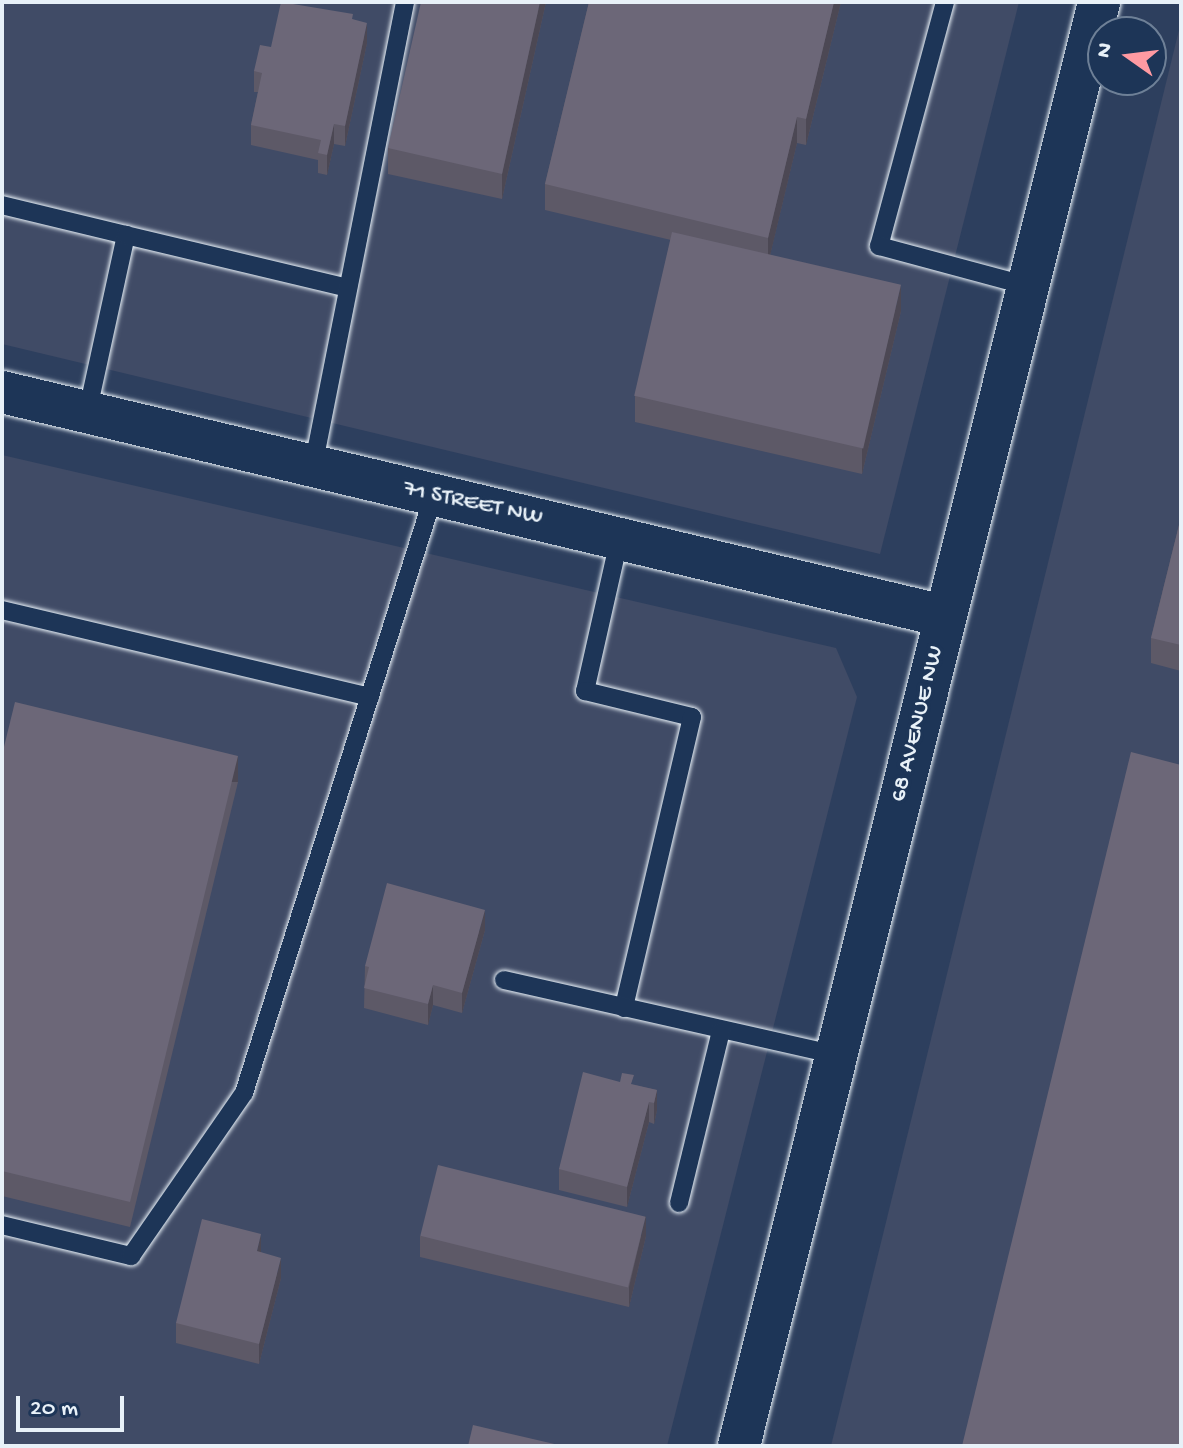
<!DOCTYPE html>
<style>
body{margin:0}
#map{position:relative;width:1183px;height:1448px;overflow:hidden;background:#2d3f5e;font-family:"Gochi Hand",sans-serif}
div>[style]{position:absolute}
.built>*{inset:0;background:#404b66}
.roads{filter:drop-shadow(0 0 2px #e8f1f8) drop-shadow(0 0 2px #e8f1f8)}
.service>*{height:18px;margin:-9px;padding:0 9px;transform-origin:9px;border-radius:9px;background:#1d3557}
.tertiary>*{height:42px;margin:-21px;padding:0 21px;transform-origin:21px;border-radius:21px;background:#1d3557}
.wall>*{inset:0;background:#5d5967}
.shaded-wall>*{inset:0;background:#4c4854;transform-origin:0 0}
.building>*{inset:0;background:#6c6778;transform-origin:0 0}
span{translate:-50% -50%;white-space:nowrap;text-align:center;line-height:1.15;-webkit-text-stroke:7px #1d3557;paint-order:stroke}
.street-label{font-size:24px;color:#e8f1f8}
.frame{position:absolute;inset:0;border:4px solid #e8f1f8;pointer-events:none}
.north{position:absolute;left:1087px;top:16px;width:80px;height:80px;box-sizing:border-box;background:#1d3557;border:2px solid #6e8097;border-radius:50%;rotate:284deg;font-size:22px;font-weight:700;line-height:32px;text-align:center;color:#e8f1f8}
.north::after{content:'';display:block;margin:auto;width:28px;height:36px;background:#ff9aa2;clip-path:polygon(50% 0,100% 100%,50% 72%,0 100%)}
.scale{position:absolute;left:16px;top:1396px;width:108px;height:36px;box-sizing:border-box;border:4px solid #e8f1f8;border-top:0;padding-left:10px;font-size:24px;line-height:28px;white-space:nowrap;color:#e8f1f8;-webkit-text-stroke:6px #1d3557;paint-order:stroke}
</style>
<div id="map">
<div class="built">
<div style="clip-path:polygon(2px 2px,1019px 2px,880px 554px,2px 344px)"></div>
<div style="clip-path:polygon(1181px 22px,1181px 1446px,831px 1446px)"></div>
<div style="clip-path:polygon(2px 455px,836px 648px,857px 697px,667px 1446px,2px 1446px)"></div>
</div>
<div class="roads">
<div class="service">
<div style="left:945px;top:2px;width:253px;rotate:105.1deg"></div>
<div style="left:879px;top:246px;width:154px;rotate:15deg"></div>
<div style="left:2px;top:205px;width:128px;rotate:13.6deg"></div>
<div style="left:126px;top:235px;width:183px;rotate:102.3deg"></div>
<div style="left:126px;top:235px;width:228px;rotate:13.4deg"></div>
<div style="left:313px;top:467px;width:474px;rotate:-78.8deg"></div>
<div style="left:620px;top:536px;width:159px;rotate:102.7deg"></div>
<div style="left:585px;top:691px;width:110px;rotate:13.7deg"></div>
<div style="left:692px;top:717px;width:299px;rotate:103.2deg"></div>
<div style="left:2px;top:610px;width:378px;rotate:13.3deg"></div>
<div style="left:504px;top:980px;width:340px;rotate:12.7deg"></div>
<div style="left:679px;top:1203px;width:177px;rotate:-76.3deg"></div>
<div style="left:2px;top:1225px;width:133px;rotate:13.5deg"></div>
<div style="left:131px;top:1256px;width:198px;rotate:-55.3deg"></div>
<div style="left:244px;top:1093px;width:628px;rotate:-72.4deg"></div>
</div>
<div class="tertiary">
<div style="left:2px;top:392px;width:968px;rotate:13.38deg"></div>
<div style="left:739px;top:1446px;width:1488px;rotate:-76deg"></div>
</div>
</div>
<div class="wall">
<div style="clip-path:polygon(546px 2px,502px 199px,388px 174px,388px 148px)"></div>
<div style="clip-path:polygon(589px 2px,841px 2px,806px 145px,797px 143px,770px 255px,901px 311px,862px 474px,635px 422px,635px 396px,671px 240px,545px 210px,545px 184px)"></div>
<div style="clip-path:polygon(353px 19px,367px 43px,345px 146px,334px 144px,327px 175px,318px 173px,318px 160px,251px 145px,251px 125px,258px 92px,254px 92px,254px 71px,271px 47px)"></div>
<div style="clip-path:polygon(1181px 517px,1181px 671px,1151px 663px,1151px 638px)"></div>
<div style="clip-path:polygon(2px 755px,238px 782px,130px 1227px,2px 1196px)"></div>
<div style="clip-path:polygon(485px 930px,462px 1013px,433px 1005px,428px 1025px,364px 1008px,365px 966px)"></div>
<div style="clip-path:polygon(620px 1082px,657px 1090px,657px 1110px,654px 1124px,649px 1122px,627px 1207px,559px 1190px,559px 1169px)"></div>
<div style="clip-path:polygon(420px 1236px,646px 1236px,629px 1307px,420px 1257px)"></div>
<div style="clip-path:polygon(261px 1252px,281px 1278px,259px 1364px,176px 1343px,176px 1323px)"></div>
</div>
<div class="shaded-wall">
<div style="clip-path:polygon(540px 2px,546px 2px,502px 199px,502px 174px)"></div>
<div style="clip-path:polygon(834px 2px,841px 2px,806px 145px,806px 119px)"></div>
<div style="clip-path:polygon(367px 23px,367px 43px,345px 146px,345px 126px)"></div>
<div style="clip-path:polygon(797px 117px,797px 143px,768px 264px,768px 238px)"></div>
<div style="clip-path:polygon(334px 124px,334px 144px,327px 175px,327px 155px)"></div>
<div style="clip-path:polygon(901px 285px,901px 311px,862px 474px,862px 449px)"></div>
<div style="left:238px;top:756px;width:26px;height:459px;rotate:90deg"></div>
<div style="clip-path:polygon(485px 910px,485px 930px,462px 1013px,462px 993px)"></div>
<div style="clip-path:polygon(433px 985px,433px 1005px,428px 1025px,428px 1004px)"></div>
<div style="clip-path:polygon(657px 1090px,657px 1110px,654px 1124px,654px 1103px)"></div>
<div style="clip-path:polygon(649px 1102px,649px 1122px,627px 1207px,627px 1187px)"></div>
<div style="clip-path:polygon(646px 1215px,646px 1236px,629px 1307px,629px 1287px)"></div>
<div style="clip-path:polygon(261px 1234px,261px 1255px,257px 1251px)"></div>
<div style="clip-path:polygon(281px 1258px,281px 1278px,259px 1364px,259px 1344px)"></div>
</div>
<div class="building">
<div style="clip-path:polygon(281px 2px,353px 14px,352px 19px,367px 23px,345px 126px,334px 124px,327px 155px,318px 153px,321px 140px,251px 125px,262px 73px,254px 71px,260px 45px,271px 47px)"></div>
<div style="clip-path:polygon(421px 2px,540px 2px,502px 174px,388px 148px)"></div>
<div style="clip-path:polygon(589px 2px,834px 2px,806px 119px,797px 117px,768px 238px,545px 184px)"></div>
<div style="left:672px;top:232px;width:235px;height:168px;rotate:13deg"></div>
<div style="clip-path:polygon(1181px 517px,1181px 645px,1151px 638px)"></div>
<div style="clip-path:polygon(15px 702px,238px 756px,130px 1202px,2px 1171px,2px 755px)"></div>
<div style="clip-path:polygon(1131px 752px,1181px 765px,1181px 1446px,962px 1446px)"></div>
<div style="clip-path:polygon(387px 883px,485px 910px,462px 993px,433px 985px,428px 1004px,364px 988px,369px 967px,365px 966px)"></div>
<div style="clip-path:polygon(583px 1072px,620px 1082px,622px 1073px,634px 1075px,631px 1084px,657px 1090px,654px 1103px,649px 1102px,627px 1187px,559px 1169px)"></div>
<div style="left:438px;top:1165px;width:214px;height:73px;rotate:14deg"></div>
<div style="clip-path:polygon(202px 1219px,261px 1234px,257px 1251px,281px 1258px,259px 1344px,176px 1323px)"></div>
<div style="clip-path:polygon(473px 1425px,563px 1446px,468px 1446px)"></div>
</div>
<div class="street-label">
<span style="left:473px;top:504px;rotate:12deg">71 STREET NW</span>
<span style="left:918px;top:724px;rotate:-76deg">68 AVENUE NW</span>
</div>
<div class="frame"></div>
<div class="north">N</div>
<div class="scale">20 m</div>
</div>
